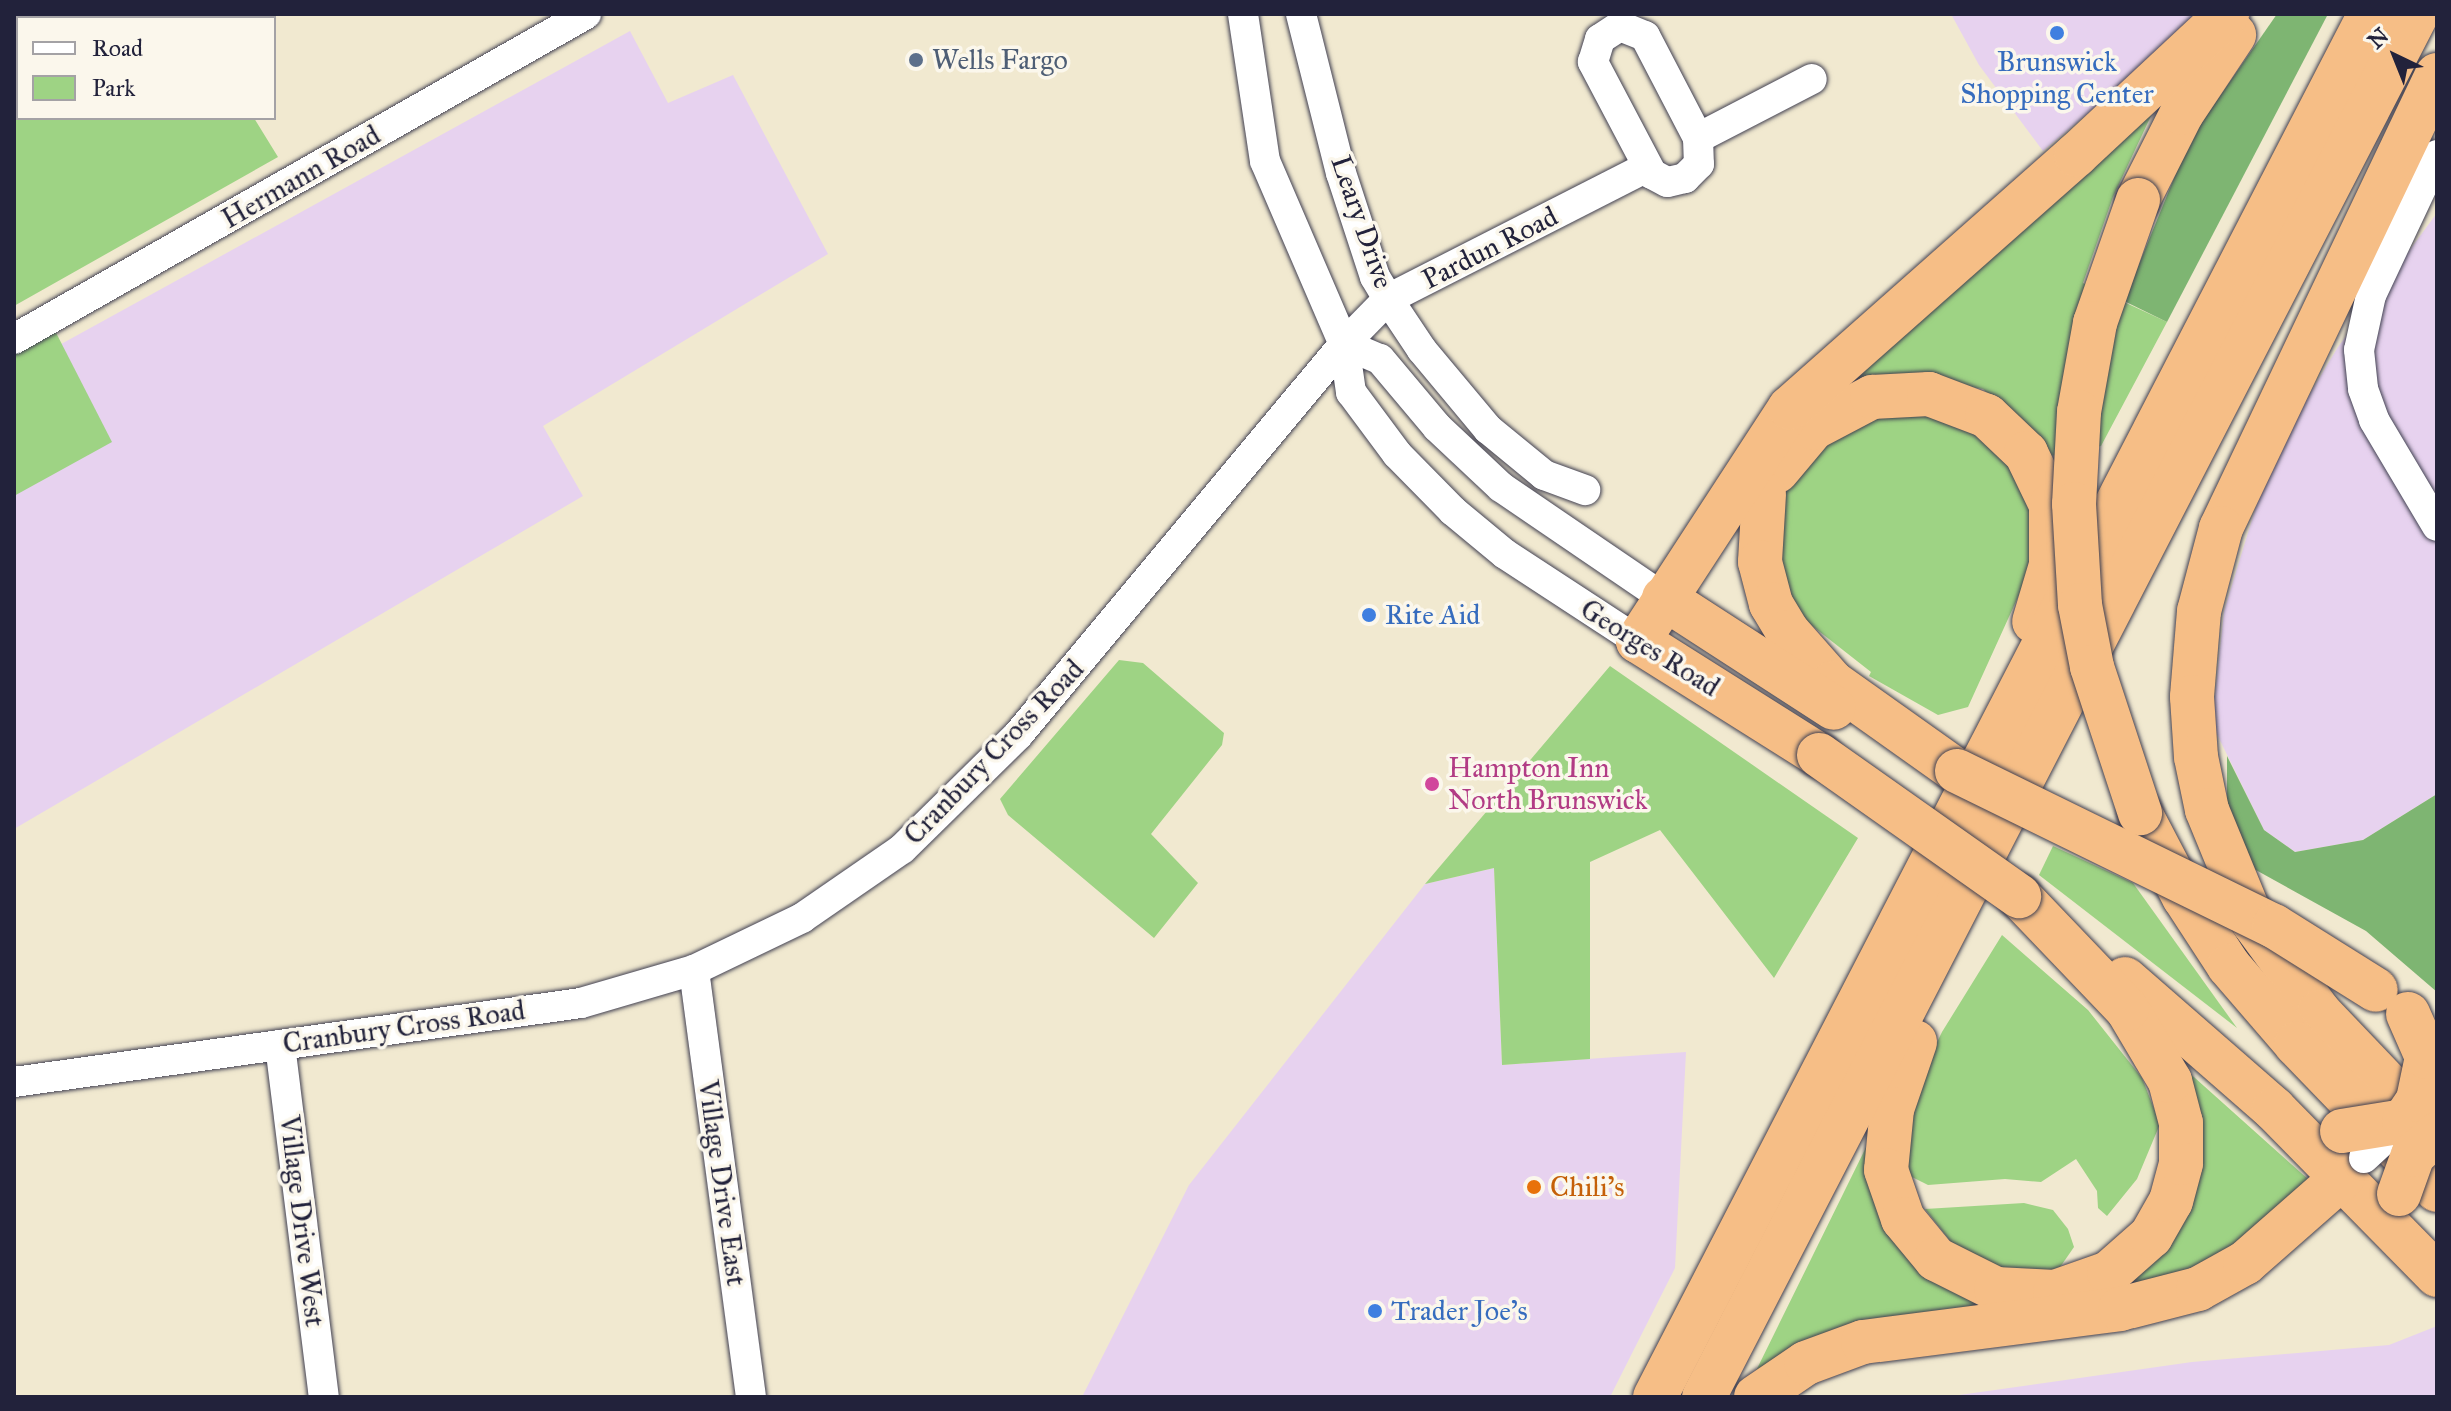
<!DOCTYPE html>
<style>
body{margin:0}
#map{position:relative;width:2451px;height:1411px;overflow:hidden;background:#f1e9d0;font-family:"IM FELL Great Primer",serif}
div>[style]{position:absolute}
.built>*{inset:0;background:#e7d2ef}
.green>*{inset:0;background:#9ed384}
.forest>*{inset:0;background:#7eb572}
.roads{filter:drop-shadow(0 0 2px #414051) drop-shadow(0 0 2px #414051)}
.minor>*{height:30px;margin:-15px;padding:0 15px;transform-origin:15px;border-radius:15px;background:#fff}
.highway>*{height:44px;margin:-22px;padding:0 22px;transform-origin:22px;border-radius:22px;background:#f6be86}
.bridges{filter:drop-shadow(0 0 2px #414051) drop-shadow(0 0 2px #414051)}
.minor-bridge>*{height:30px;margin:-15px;padding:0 15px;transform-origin:15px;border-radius:15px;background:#fff}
.highway-bridge>*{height:44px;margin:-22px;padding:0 22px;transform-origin:22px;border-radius:22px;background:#f6be86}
.dots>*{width:22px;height:22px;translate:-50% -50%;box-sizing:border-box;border:4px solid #fbf7ec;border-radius:50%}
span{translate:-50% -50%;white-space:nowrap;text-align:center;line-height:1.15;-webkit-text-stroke:7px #fbf7ec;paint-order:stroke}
.service-label{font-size:28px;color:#4e5e75}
.left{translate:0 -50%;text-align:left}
.shop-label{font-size:28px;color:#366cbe}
.street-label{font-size:28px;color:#22223b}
.hotel-label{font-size:28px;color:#b23c85}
.food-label{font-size:28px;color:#c56008}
.frame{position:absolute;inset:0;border:16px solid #22223b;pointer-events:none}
.legend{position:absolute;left:16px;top:16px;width:260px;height:104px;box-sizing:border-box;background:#fbf7ec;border:2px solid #a4a2a5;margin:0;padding:10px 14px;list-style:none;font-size:24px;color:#22223b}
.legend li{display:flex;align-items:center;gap:16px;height:40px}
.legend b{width:40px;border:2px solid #a4a2a5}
.north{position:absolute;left:2355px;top:16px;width:80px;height:80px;-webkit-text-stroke:6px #fbf7ec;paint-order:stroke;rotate:317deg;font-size:22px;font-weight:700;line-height:32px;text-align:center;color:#22223b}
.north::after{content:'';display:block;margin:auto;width:28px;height:36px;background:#22223b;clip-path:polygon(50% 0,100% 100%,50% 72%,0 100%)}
</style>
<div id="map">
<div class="built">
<div style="clip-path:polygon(1951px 14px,2206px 14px,2043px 151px,1979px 65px)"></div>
<div style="clip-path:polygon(630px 31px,668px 103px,733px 75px,828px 254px,543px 426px,583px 496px,14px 829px,14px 370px)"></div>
<div style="clip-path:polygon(2437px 213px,2437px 794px,2363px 840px,2295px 852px,2264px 830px,2212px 724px,2224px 611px,2271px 458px,2338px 347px)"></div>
<div style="clip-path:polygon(1494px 868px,1502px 1065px,1686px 1052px,1675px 1268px,1610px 1397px,1082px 1397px,1189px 1185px,1425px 884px)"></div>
<div style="clip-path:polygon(2437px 1326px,2437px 1397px,1945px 1397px,2192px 1362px,2389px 1345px)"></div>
</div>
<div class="green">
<div style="clip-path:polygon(14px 14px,195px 18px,18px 18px,18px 118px,254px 118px,278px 157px,14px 306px)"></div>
<div style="clip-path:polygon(2157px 103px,2113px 197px,2083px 283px,2167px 322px,2101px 446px,2050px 456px,1983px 389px,1895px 375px,1818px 393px)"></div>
<div style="clip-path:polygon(49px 319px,112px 442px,14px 496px,14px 339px)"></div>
<div style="clip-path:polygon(1906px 407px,1998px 443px,2036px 507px,2035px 542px,2023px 586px,1968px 707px,1938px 715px,1869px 676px,1871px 672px,1783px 603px,1777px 498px,1824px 433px)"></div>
<div style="clip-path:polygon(1119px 660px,1143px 663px,1224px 733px,1222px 745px,1151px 834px,1198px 883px,1154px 938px,1008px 815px,1000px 799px)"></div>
<div style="clip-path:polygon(1610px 666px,1858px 838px,1774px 978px,1660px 830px,1590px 862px,1590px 1059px,1502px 1065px,1494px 868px,1425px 884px)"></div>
<div style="clip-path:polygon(2053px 846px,2133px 883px,2237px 1028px,2039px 875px)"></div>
<div style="clip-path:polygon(2002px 935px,2088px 1010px,2142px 1078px,2160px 1124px,2137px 1179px,2107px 1216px,2098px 1208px,2097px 1191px,2076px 1159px,2041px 1182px,2005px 1179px,1928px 1185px,1904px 1173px,1918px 1081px,1942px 1032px)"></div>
<div style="clip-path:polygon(2185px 1069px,2309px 1180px,2205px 1272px,2105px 1289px,2130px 1274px)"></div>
<div style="clip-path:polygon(1875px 1129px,1875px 1158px,2001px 1303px,1750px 1383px)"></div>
<div style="clip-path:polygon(2024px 1203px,2053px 1210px,2068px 1229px,2074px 1247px,2054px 1276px,1988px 1266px,1951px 1242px,1925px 1209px)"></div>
</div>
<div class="forest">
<div style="clip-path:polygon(2277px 14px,2328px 14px,2167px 322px,2124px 301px,2190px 139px)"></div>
<div style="clip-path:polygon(2227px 756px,2264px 830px,2295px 852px,2363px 840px,2437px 794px,2437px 992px,2366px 931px,2245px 864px,2227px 804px)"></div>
</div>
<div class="roads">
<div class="minor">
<div style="left:1243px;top:14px;width:149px;rotate:81.5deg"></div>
<div style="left:1265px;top:161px;width:199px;rotate:66.7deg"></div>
<div style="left:1344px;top:344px;width:49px;rotate:81.7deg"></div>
<div style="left:1351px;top:392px;width:77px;rotate:53.4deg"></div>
<div style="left:1397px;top:454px;width:80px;rotate:45.5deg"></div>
<div style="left:1453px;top:511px;width:67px;rotate:39.6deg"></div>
<div style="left:1505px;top:554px;width:159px;rotate:33.2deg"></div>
<div style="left:1301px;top:14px;width:164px;rotate:75.9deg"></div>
<div style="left:1341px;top:173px;width:109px;rotate:71.9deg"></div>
<div style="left:1375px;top:277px;width:26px;rotate:59deg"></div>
<div style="left:1388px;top:299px;width:61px;rotate:56.3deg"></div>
<div style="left:1422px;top:350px;width:103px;rotate:50.1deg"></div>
<div style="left:1488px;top:429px;width:72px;rotate:39.4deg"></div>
<div style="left:1544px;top:475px;width:44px;rotate:20.1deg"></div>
<div style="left:1620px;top:26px;width:27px;rotate:22deg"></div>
<div style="left:1645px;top:36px;width:115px;rotate:62.5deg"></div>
<div style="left:1698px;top:138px;width:26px;rotate:88deg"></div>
<div style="left:1699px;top:164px;width:20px;rotate:135deg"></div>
<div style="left:1685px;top:178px;width:18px;rotate:167deg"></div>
<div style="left:1667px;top:182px;width:17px;rotate:-152deg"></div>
<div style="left:1652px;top:174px;width:127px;rotate:-117.8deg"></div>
<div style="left:1593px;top:62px;width:24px;rotate:-73deg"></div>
<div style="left:1600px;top:39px;width:24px;rotate:-33deg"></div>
<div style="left:1698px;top:138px;width:128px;rotate:-27.4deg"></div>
<div style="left:2437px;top:155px;width:155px;rotate:115.2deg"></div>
<div style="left:2371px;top:295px;width:56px;rotate:102.3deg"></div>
<div style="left:2359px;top:350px;width:39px;rotate:84deg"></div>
<div style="left:2363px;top:389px;width:33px;rotate:70deg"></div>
<div style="left:2374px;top:420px;width:123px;rotate:59.3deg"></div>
<div style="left:14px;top:339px;width:658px;rotate:-29.6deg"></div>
<div style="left:1344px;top:344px;width:39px;rotate:23deg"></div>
<div style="left:1380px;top:359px;width:89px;rotate:50deg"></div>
<div style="left:1437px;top:427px;width:88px;rotate:43.2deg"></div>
<div style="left:1501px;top:487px;width:197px;rotate:34.3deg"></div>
<div style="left:694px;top:970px;width:431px;rotate:82.4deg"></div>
<div style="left:280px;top:1045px;width:355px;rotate:82.9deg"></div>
<div style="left:14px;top:1082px;width:572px;rotate:-7.93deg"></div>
<div style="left:581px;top:1003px;width:118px;rotate:-16.3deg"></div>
<div style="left:694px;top:970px;width:120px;rotate:-25.7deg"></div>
<div style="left:802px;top:918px;width:121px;rotate:-34.6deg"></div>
<div style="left:902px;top:849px;width:163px;rotate:-44.5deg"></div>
<div style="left:1018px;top:735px;width:509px;rotate:-50.18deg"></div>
<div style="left:1344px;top:344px;width:63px;rotate:-45.6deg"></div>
<div style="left:1388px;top:299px;width:291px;rotate:-27deg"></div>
</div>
<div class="highway">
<div style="left:2437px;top:75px;width:502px;rotate:115.49deg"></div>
<div style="left:2221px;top:528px;width:86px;rotate:104.8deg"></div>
<div style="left:2199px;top:611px;width:86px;rotate:94.7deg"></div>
<div style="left:2192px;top:697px;width:60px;rotate:86.2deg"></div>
<div style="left:2196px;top:757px;width:54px;rotate:78.3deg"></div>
<div style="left:2207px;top:810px;width:121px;rotate:67.7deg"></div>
<div style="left:2253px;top:922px;width:112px;rotate:53.7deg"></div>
<div style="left:2319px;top:1012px;width:171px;rotate:46.4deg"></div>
<div style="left:2138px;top:200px;width:97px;rotate:-63.2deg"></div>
<div style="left:2182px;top:113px;width:94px;rotate:-56.3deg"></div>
<div style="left:1777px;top:471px;width:56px;rotate:-50.1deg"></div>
<div style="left:1813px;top:428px;width:67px;rotate:-27.7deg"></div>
<div style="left:1872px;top:397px;width:57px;rotate:-3deg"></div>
<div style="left:1929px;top:394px;width:62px;rotate:20.8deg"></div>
<div style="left:1987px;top:416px;width:54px;rotate:43.5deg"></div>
<div style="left:2026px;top:453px;width:58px;rotate:64.3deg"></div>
<div style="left:2051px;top:505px;width:60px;rotate:90deg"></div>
<div style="left:2051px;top:565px;width:59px;rotate:106.6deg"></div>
<div style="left:1764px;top:494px;width:68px;rotate:93.4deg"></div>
<div style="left:1760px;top:562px;width:43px;rotate:75.3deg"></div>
<div style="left:1771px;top:604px;width:33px;rotate:59deg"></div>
<div style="left:1788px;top:632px;width:68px;rotate:48.6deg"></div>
<div style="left:1833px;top:683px;width:152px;rotate:35.4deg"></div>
<div style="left:1664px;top:598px;width:202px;rotate:32.9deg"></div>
<div style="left:1819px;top:755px;width:214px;rotate:-147.8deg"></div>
<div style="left:1638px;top:641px;width:278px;rotate:-56.9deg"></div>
<div style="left:1790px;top:408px;width:382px;rotate:-41.5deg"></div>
<div style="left:2076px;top:155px;width:207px;rotate:-43deg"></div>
<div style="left:2140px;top:813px;width:95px;rotate:62.4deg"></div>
<div style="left:2184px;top:897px;width:82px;rotate:56.9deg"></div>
<div style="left:2229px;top:966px;width:103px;rotate:49.3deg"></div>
<div style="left:2296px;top:1044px;width:203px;rotate:46deg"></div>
<div style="left:2125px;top:979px;width:198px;rotate:41.1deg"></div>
<div style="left:2274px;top:1109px;width:233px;rotate:45.5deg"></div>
<div style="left:1915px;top:1042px;width:71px;rotate:108.9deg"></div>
<div style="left:1892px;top:1109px;width:61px;rotate:95.6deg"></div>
<div style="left:1886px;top:1170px;width:52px;rotate:70.9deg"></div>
<div style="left:1903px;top:1219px;width:52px;rotate:50.5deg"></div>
<div style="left:1936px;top:1259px;width:67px;rotate:26.6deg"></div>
<div style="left:1996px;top:1289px;width:59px;rotate:2.9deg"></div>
<div style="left:2055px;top:1292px;width:57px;rotate:-19.4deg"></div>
<div style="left:2109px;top:1273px;width:56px;rotate:-41.4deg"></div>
<div style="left:2151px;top:1236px;width:40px;rotate:-60.3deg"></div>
<div style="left:2171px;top:1201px;width:39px;rotate:-75deg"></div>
<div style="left:2181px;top:1163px;width:40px;rotate:-90deg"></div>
<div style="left:2181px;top:1123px;width:43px;rotate:-104.7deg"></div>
<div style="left:2170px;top:1081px;width:84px;rotate:-120.8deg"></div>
<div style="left:2127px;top:1009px;width:156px;rotate:-133.7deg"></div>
<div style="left:1655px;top:1397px;width:1557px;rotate:-62.66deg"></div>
<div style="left:1704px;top:1397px;width:1556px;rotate:-62.73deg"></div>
<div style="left:1756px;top:1397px;width:60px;rotate:-34.2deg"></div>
<div style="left:1806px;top:1363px;width:61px;rotate:-20.2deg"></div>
<div style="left:1863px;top:1342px;width:259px;rotate:-7.3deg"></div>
<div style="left:2120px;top:1309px;width:81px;rotate:-14.4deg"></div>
<div style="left:2198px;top:1289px;width:54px;rotate:-29deg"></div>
<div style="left:2245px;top:1263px;width:130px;rotate:-41.3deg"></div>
</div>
</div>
<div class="bridges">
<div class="minor-bridge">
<div style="left:2364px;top:1158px;width:54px;rotate:-42.8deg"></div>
</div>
<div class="highway-bridge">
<div style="left:2138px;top:200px;width:130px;rotate:109.3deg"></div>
<div style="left:2095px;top:323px;width:90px;rotate:100.2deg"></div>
<div style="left:2079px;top:412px;width:92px;rotate:93.1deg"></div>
<div style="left:2074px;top:504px;width:101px;rotate:86.6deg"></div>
<div style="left:2080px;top:605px;width:63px;rotate:79deg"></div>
<div style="left:2092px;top:667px;width:154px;rotate:71.8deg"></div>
<div style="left:1819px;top:755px;width:245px;rotate:35.2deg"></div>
<div style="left:1957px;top:771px;width:353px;rotate:26.1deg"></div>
<div style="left:2274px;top:926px;width:120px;rotate:32.1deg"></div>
<div style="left:2342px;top:1131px;width:63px;rotate:-9.2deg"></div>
<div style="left:2404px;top:1121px;width:25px;rotate:-56deg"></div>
<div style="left:2418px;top:1100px;width:44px;rotate:-78.2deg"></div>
<div style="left:2427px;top:1057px;width:47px;rotate:-113.8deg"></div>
<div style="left:2399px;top:1194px;width:41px;rotate:-70.3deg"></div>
<div style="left:2413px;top:1155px;width:32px;rotate:-41deg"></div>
</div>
</div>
<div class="dots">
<div style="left:2057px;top:33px;background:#3f7fe0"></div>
<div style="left:916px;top:60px;background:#5c6f8a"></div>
<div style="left:1369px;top:615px;background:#3f7fe0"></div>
<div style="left:1432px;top:784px;background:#d1479c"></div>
<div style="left:1534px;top:1187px;background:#e8710a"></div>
<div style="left:1375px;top:1311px;background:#3f7fe0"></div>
</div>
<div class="service-label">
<span class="left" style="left:932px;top:60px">Wells Fargo</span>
</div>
<div class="shop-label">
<span style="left:2057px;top:78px">Brunswick<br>Shopping Center</span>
<span class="left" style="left:1385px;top:615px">Rite Aid</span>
<span class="left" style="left:1391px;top:1311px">Trader Joe's</span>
</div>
<div class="street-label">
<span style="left:301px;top:177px;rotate:-30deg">Hermann Road</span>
<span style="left:1362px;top:222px;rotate:71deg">Leary Drive</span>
<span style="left:1490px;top:248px;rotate:-27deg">Pardun Road</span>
<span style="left:1650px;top:648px;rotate:32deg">Georges Road</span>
<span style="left:994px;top:752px;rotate:-46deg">Cranbury Cross Road</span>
<span style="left:404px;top:1027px;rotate:-8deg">Cranbury Cross Road</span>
<span style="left:722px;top:1183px;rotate:82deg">Village Drive East</span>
<span style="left:302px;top:1221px;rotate:83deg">Village Drive West</span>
</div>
<div class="hotel-label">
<span class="left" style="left:1448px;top:784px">Hampton Inn<br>North Brunswick</span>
</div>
<div class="food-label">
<span class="left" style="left:1550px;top:1187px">Chili's</span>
</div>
<div class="frame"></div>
<ul class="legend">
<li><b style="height:10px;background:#fff"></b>Road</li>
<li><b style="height:22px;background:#9ed384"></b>Park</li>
</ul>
<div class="north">N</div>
</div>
